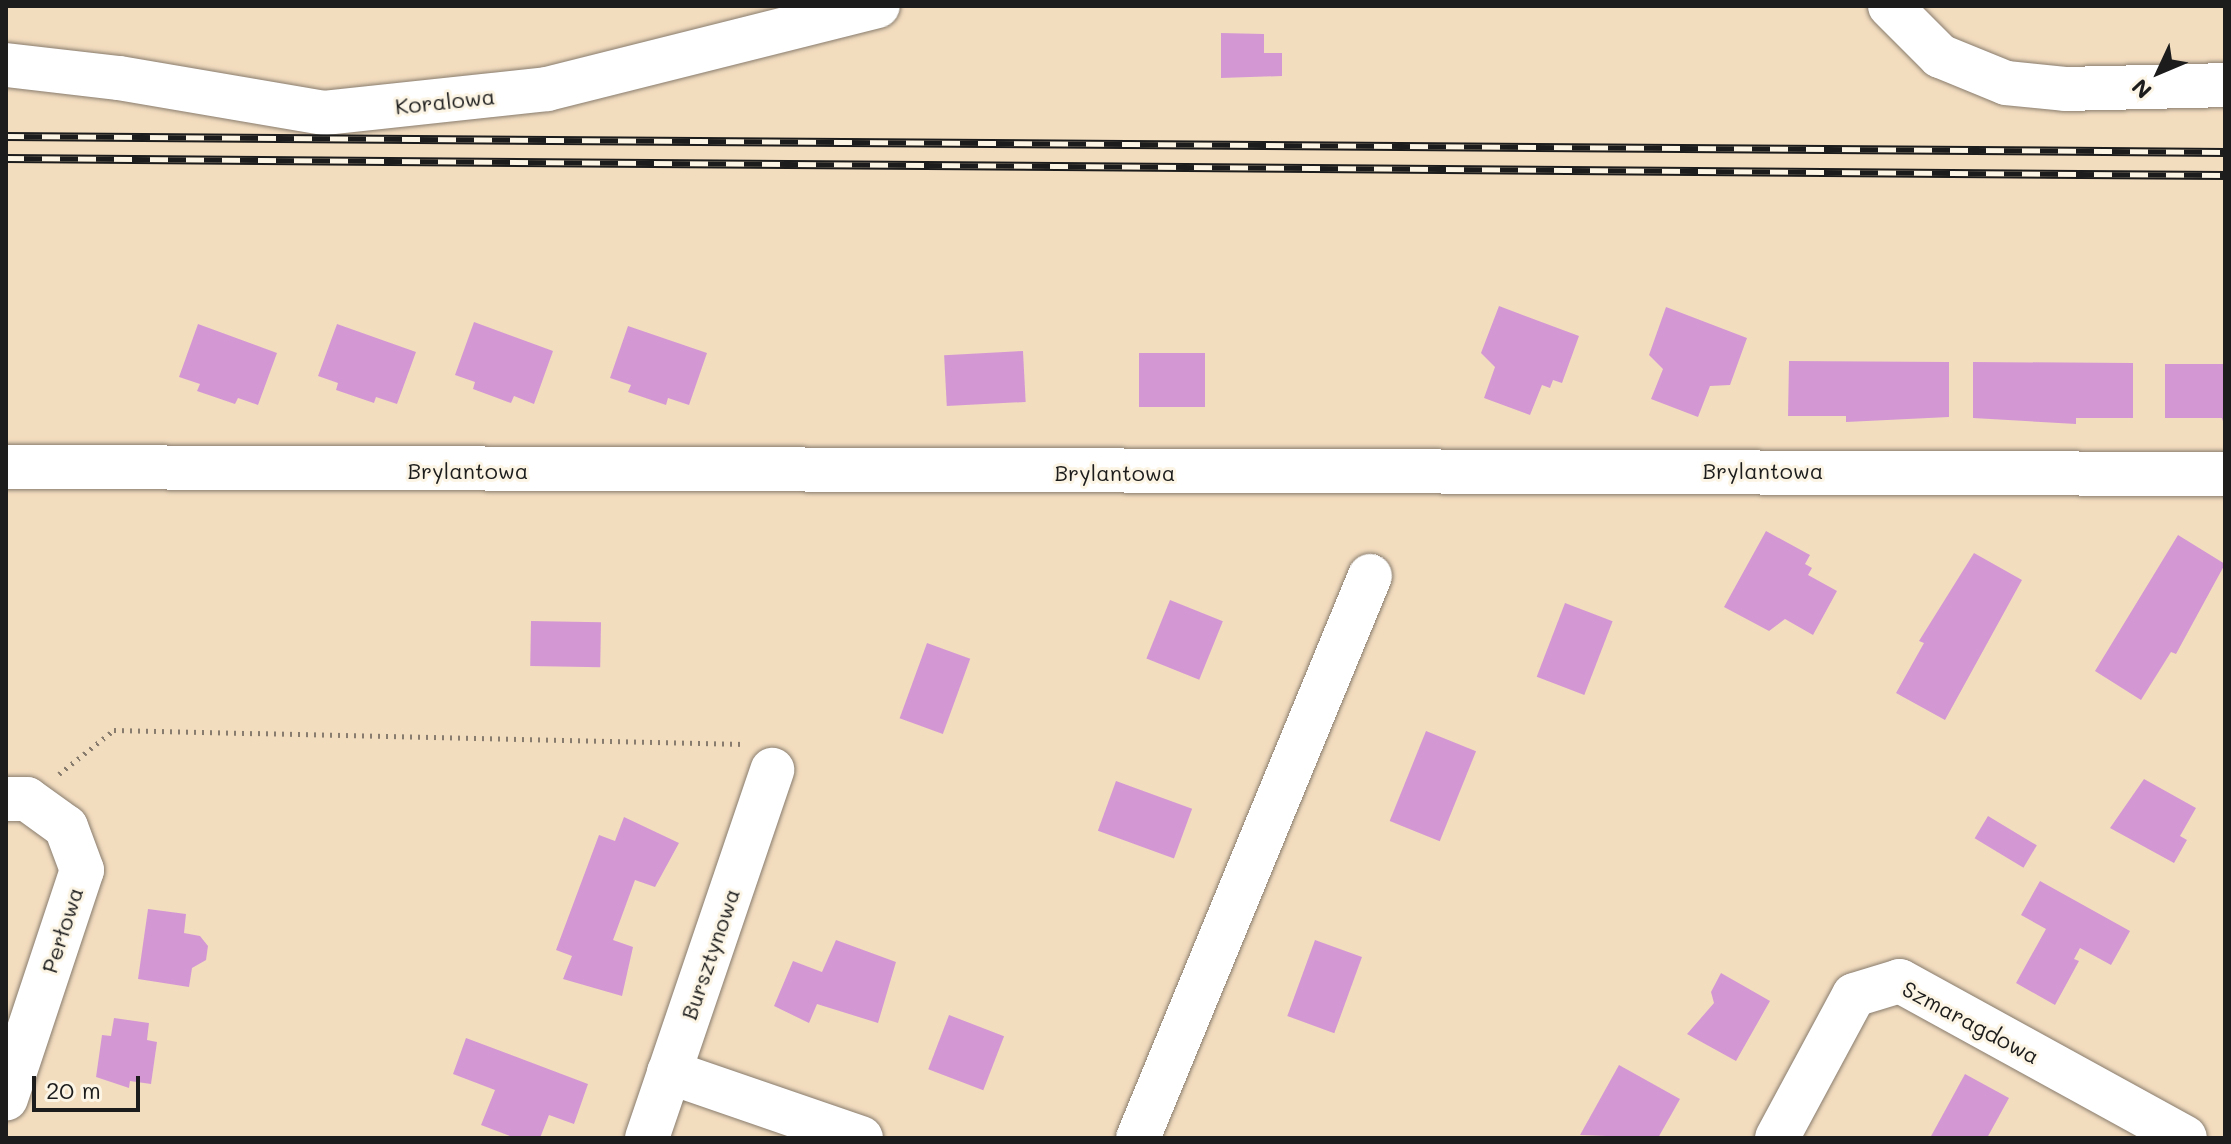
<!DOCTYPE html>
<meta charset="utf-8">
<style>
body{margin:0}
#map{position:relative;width:2231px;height:1144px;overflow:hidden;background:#f3ddbf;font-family:Mali,sans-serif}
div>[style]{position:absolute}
.building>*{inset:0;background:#d398d3;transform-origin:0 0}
.path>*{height:5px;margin-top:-2.5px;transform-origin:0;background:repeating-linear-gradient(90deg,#887c6e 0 2px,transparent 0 8px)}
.roads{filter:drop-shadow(0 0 2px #887c6e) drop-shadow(0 0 2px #887c6e)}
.minor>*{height:44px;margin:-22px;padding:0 22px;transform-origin:22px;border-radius:22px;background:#fff}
.rail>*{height:9px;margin-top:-4.5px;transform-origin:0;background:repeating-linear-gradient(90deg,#fcf5e5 0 18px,#1c1c1c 0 36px);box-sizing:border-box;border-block:2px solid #1c1c1c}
span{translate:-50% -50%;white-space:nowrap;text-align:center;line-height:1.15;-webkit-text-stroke:6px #fcf5e5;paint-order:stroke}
.street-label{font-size:22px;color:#1c1c1c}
.frame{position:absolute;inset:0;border:8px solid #1c1c1c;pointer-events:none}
.north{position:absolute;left:2119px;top:32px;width:80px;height:80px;-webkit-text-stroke:6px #fcf5e5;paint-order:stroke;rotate:226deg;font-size:22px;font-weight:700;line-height:32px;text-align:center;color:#1c1c1c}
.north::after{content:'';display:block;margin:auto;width:28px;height:36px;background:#1c1c1c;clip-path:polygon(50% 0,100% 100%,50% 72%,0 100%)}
.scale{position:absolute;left:32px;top:1076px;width:108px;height:36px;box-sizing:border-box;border:4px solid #1c1c1c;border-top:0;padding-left:10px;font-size:24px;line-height:28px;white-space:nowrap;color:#1c1c1c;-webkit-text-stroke:6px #fcf5e5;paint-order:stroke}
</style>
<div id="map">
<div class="building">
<div style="clip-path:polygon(1221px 33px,1264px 34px,1264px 53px,1282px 53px,1282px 76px,1221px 78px)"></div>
<div style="clip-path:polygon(1499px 306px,1579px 336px,1562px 383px,1553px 380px,1550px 388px,1542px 385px,1530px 415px,1484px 398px,1495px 367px,1481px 353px)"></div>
<div style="clip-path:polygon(1666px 307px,1747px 338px,1730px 385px,1710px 386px,1698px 417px,1651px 399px,1663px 369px,1649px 355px)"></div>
<div style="clip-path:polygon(474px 322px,553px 351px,534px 404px,514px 396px,511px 403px,473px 389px,475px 382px,455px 375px)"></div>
<div style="clip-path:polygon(198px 324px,277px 353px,258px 405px,238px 398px,235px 404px,197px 391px,200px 384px,179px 377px)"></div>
<div style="clip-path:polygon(337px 324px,416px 352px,397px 404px,376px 397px,374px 403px,336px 390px,338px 383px,318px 376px)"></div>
<div style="clip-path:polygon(628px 326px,707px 353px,689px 405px,668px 398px,666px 405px,628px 392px,631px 385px,610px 378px)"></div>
<div style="left:1023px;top:351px;width:51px;height:79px;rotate:87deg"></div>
<div style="left:1139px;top:353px;width:66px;height:54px"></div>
<div style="clip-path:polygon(1789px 361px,1949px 362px,1949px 417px,1846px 422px,1846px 416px,1788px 416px)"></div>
<div style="clip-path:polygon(1973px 362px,2133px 363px,2133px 418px,2076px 418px,2076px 424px,1973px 418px)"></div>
<div style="clip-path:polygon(2165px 364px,2225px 364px,2225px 428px,2222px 418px,2165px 418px)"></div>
<div style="clip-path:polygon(1766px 531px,1810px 555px,1805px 564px,1812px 568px,1808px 575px,1837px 591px,1813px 635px,1785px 619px,1769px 631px,1724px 607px)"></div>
<div style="clip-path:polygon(2178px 535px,2225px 564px,2176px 654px,2171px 652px,2141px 700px,2095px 671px)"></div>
<div style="clip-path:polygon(1974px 553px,2022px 580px,1945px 720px,1896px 693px,1924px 643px,1919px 641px)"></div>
<div style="left:1170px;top:600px;width:57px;height:63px;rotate:22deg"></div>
<div style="left:1565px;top:603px;width:51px;height:79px;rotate:21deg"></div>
<div style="left:531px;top:621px;width:70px;height:45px;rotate:1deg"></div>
<div style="left:927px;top:643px;width:46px;height:80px;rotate:20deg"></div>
<div style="left:1426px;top:731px;width:54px;height:97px;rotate:22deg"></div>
<div style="clip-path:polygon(2144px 779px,2196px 808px,2180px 836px,2187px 840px,2174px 863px,2110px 828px)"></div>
<div style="left:1116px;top:781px;width:81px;height:53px;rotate:20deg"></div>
<div style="left:1988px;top:816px;width:57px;height:26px;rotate:31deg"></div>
<div style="clip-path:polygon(624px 817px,679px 843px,655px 887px,635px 880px,613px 940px,633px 947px,622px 996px,563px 979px,572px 956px,556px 950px,599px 835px,615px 841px)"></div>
<div style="clip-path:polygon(2040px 881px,2130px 931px,2111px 965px,2080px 948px,2074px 959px,2079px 961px,2055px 1005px,2016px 983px,2046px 929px,2021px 915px)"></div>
<div style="clip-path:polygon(148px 909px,186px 914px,184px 933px,200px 936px,208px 946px,206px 960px,192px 968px,189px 987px,138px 979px)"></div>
<div style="clip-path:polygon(836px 940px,896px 962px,878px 1023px,817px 1004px,809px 1023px,774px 1006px,793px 961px,822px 972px)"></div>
<div style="left:1315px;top:940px;width:50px;height:81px;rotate:20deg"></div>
<div style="clip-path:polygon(1721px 973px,1770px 1001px,1736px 1061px,1687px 1034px,1714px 1003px,1711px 992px)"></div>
<div style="left:949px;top:1015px;width:59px;height:58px;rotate:21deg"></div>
<div style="clip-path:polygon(114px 1018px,149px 1023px,147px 1040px,157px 1042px,151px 1084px,130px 1081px,129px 1088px,96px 1077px,102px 1035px,111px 1036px)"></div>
<div style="clip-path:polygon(466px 1038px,588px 1084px,574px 1124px,549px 1115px,540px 1138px,515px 1138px,481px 1125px,495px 1090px,453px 1074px)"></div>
<div style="clip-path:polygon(1619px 1065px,1680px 1099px,1658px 1138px,1580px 1135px)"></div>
<div style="clip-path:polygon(1965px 1074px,2009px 1098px,1987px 1138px,1930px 1138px)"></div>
</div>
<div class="path">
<div style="left:59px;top:774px;width:70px;rotate:-38.7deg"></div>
<div style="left:114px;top:730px;width:631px;rotate:1.27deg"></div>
</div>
<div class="roads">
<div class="minor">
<div style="left:1890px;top:6px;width:71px;rotate:45deg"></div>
<div style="left:1940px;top:56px;width:71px;rotate:22.2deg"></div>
<div style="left:2006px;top:83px;width:59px;rotate:5.8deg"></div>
<div style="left:2065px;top:89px;width:160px;rotate:-1.4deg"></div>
<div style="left:6px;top:65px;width:114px;rotate:6.6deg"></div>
<div style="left:119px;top:78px;width:208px;rotate:9.7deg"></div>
<div style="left:324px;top:113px;width:224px;rotate:-6.1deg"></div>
<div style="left:547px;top:89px;width:341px;rotate:-14.1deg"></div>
<div style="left:6px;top:467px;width:2219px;rotate:0.18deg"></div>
<div style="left:6px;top:799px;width:21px"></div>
<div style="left:27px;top:799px;width:48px;rotate:35.7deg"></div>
<div style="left:66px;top:827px;width:46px;rotate:69.6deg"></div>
<div style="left:82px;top:870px;width:241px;rotate:108.4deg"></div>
<div style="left:669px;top:1072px;width:203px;rotate:19deg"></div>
<div style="left:647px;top:1138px;width:389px;rotate:-71.2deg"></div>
<div style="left:1138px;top:1138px;width:608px;rotate:-67.57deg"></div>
<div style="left:1777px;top:1138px;width:162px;rotate:-61.7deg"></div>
<div style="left:1854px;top:995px;width:48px;rotate:-16.9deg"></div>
<div style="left:1900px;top:981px;width:325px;rotate:28.8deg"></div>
</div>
</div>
<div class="rail">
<div style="left:6px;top:136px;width:2219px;rotate:0.41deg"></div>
<div style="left:6px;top:158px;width:2219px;rotate:0.44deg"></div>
</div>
<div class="street-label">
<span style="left:445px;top:101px;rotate:-6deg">Koralowa</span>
<span style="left:468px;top:471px">Brylantowa</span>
<span style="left:1763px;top:471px">Brylantowa</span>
<span style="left:1115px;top:473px">Brylantowa</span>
<span style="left:62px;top:930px;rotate:-72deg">Perłowa</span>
<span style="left:710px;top:954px;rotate:-71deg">Bursztynowa</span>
<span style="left:1971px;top:1022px;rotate:28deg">Szmaragdowa</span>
</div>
<div class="frame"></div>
<div class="north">N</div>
<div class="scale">20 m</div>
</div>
